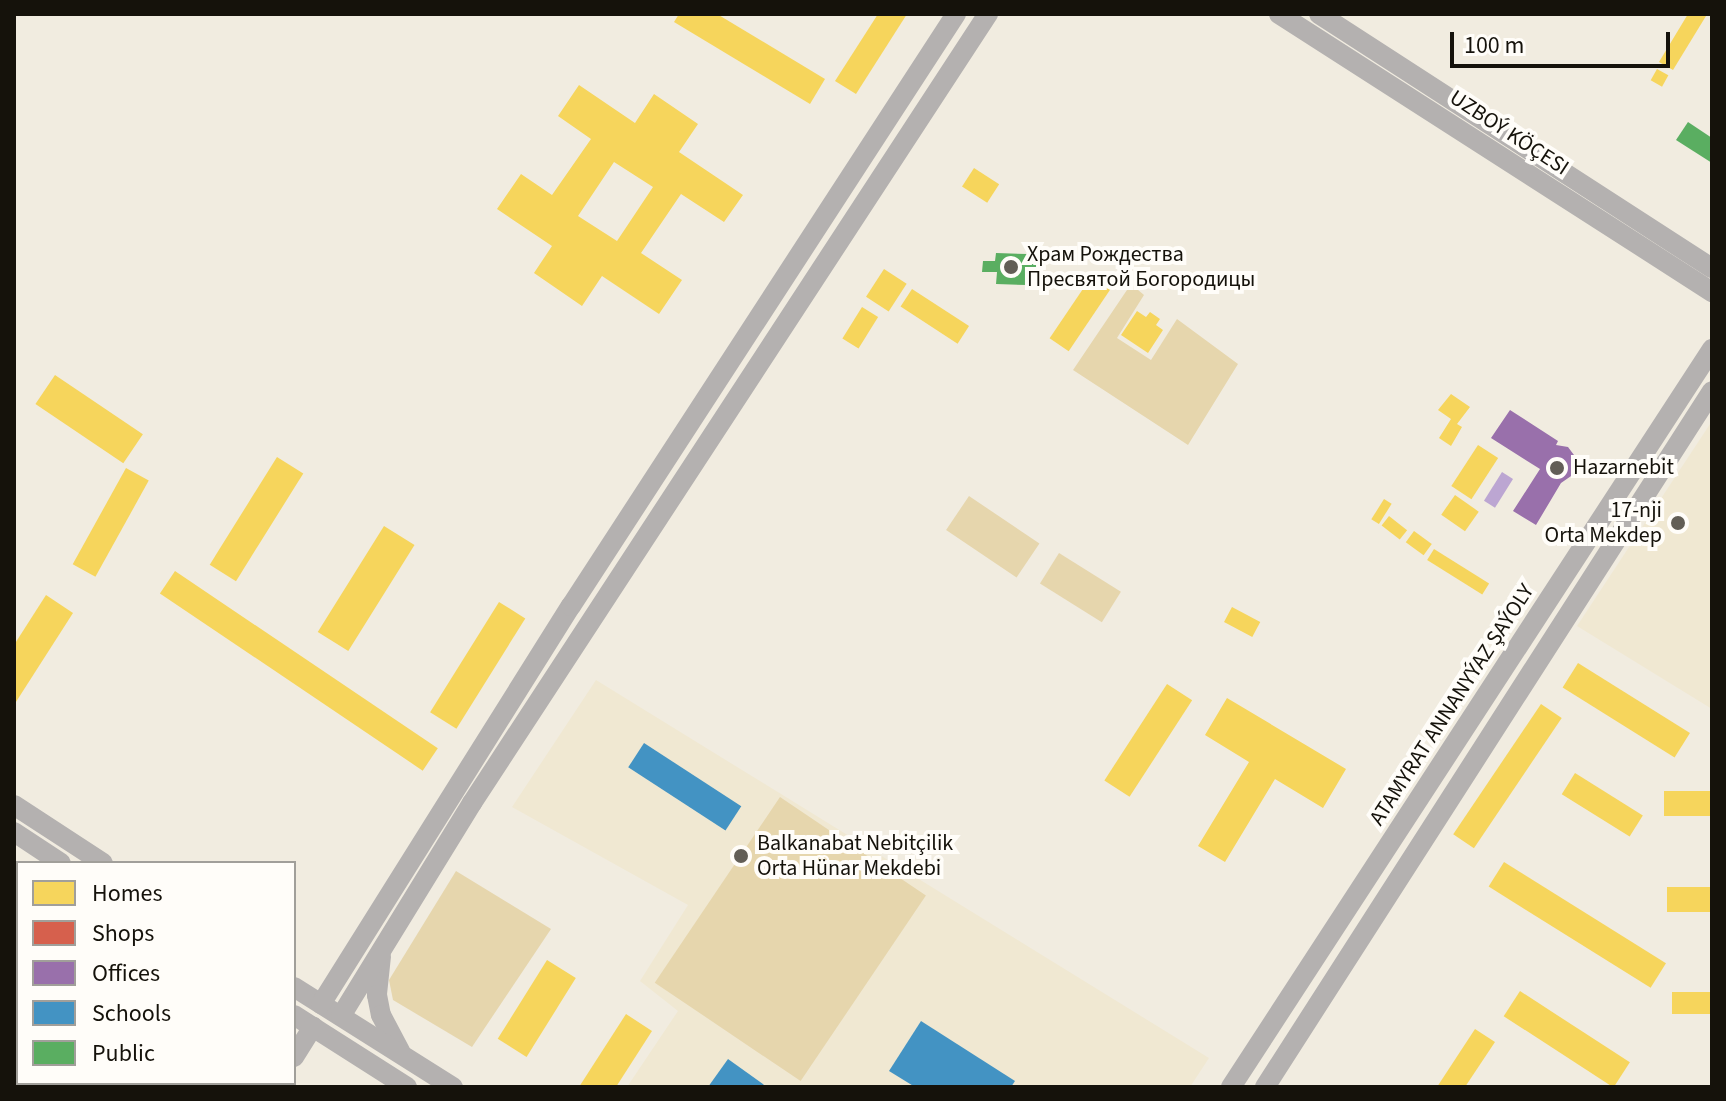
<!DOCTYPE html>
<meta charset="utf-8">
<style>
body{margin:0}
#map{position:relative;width:1726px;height:1101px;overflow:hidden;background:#f1ece0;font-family:"Source Sans 3",sans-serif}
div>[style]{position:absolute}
.built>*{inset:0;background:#f0e8d2}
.green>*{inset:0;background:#e6d6ad;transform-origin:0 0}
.water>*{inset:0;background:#bca6d2;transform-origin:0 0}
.homes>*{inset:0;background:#f6d55c;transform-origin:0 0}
.shops>*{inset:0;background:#d6604d;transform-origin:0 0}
.offices>*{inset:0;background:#9970ab}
.schools>*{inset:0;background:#4393c3;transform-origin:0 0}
.public>*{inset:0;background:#5aae61}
.minor>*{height:20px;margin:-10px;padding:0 10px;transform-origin:10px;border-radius:10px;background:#b4b1b0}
.dots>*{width:22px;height:22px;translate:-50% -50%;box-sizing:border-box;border:4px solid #fffdf9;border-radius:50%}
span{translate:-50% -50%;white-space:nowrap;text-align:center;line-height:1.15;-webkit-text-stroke:8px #fffdf9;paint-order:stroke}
.street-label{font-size:22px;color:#15120b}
.poi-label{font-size:22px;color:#15120b}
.left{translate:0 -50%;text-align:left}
.right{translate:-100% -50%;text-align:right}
.frame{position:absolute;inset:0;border:16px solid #15120b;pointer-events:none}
.legend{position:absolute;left:16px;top:861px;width:280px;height:224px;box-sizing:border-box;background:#fffdf9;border:2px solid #a19f9a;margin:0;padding:10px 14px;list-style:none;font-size:24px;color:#15120b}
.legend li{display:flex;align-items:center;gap:16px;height:40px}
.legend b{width:40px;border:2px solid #a19f9a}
.scale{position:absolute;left:1450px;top:32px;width:220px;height:36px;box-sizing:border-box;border:4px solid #15120b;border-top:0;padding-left:10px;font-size:24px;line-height:28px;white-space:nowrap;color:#15120b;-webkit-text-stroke:6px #fffdf9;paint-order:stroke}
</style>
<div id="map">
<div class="built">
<div style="clip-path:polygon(1712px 421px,1712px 709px,1577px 626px)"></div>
<div style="clip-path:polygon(596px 680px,1209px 1058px,1190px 1087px,627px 1087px,678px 1011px,640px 981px,688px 905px,512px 807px)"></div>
</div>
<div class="green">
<div style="clip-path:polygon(1131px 284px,1144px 295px,1117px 338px,1151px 360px,1177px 319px,1238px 364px,1188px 445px,1073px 370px)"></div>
<div style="left:969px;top:496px;width:85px;height:41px;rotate:34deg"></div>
<div style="left:1059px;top:553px;width:73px;height:36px;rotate:32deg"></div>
<div style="left:780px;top:797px;width:176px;height:224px;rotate:34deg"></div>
<div style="clip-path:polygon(456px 871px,551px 929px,472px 1047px,393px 1000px,389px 980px)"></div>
</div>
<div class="water">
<div style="left:1502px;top:472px;width:13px;height:34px;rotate:32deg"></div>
</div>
<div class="homes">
<div style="clip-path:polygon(679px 14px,717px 14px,825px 79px,810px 104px,674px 22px)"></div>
<div style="clip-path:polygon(878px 14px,907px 14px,856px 94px,835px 81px)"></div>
<div style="clip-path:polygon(1688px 14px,1706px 16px,1673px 70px,1659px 62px)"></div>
<div style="left:1657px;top:69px;width:13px;height:13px;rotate:29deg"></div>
<div style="clip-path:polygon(evenodd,579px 85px,635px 123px,654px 94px,698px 124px,679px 152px,743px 195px,724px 222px,681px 194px,641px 253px,682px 280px,659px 314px,602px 276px,582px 306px,534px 273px,552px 246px,497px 209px,521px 174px,552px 195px,591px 139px,558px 116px,579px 85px,614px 162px,653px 187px,617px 241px,578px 216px,614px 162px)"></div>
<div style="left:974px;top:168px;width:30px;height:22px;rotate:33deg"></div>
<div style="left:884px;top:269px;width:27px;height:33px;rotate:33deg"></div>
<div style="left:1091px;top:277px;width:23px;height:74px;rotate:34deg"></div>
<div style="left:912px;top:289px;width:68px;height:21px;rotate:33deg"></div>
<div style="left:862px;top:307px;width:19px;height:37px;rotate:32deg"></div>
<div style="clip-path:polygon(1137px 311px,1146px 317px,1150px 312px,1160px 319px,1156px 325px,1163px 330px,1148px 353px,1121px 335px)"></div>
<div style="left:55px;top:375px;width:106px;height:35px;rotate:34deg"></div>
<div style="clip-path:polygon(1451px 394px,1470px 407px,1457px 424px,1462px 427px,1451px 446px,1439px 438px,1451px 419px,1438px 410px)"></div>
<div style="left:1478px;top:445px;width:24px;height:49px;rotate:33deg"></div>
<div style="left:277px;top:457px;width:31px;height:127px;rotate:32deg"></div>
<div style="left:126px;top:468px;width:26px;height:110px;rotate:29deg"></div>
<div style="left:1455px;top:495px;width:29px;height:24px;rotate:35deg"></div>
<div style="left:1384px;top:499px;width:9px;height:24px;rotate:32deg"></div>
<div style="left:1389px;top:516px;width:23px;height:12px;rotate:38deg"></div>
<div style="left:384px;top:526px;width:36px;height:125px;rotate:32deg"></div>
<div style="left:1414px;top:531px;width:22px;height:14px;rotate:36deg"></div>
<div style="left:1434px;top:549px;width:65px;height:13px;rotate:32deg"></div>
<div style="left:175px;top:571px;width:317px;height:27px;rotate:34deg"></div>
<div style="clip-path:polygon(46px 595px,73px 613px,14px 705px,14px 645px)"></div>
<div style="left:499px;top:602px;width:31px;height:130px;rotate:32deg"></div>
<div style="left:1232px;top:607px;width:32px;height:17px;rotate:28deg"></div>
<div style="left:1578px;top:663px;width:132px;height:29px;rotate:32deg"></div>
<div style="left:1167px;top:684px;width:30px;height:115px;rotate:33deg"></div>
<div style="clip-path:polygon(1227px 698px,1346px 769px,1323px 808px,1275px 779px,1225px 862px,1198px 846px,1249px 762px,1205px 735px)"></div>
<div style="left:1541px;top:704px;width:25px;height:157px;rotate:34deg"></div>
<div style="left:1575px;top:773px;width:80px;height:25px;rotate:32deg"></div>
<div style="left:1712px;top:791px;width:25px;height:48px;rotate:90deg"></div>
<div style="left:1504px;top:862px;width:191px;height:29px;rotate:32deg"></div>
<div style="left:1712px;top:887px;width:25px;height:45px;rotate:90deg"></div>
<div style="left:547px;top:960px;width:34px;height:93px;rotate:32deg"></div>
<div style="left:1520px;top:991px;width:131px;height:30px;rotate:33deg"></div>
<div style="left:1712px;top:992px;width:22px;height:40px;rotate:90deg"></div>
<div style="clip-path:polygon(626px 1014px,652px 1031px,616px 1087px,579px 1087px)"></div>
<div style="clip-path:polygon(1475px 1029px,1495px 1042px,1465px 1087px,1437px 1087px)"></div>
</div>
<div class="shops">
<div style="left:141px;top:1083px;width:71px;height:7px"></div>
</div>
<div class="offices">
<div style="clip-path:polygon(1510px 410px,1558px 441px,1556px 445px,1568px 447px,1577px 459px,1574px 474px,1561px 483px,1536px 525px,1513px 511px,1540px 469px,1491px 438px)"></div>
</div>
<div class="schools">
<div style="left:644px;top:743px;width:116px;height:29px;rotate:33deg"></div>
<div style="clip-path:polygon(921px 1021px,1015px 1081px,1011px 1087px,915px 1087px,889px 1071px)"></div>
<div style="clip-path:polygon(728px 1059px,767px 1087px,708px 1087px)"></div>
</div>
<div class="public">
<div style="clip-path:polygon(1688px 122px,1712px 138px,1712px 163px,1676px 140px)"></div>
<div style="clip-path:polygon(996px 253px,1027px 254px,1027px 262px,1039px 263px,1039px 274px,1027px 274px,1027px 285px,996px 284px,997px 272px,982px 272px,983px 261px,995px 261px)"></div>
</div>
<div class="minor">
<div style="left:1279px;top:14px;width:515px;rotate:32.7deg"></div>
<div style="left:1319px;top:14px;width:468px;rotate:32.9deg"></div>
<div style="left:14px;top:805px;width:106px;rotate:33.1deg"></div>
<div style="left:14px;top:832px;width:56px;rotate:33.4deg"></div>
<div style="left:381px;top:956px;width:39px;rotate:96deg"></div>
<div style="left:377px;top:995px;width:20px;rotate:79deg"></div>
<div style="left:381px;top:1015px;width:41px;rotate:62.2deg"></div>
<div style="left:294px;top:987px;width:188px;rotate:32.2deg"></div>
<div style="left:321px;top:1004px;width:470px;rotate:-57.9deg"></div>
<div style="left:571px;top:606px;width:706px;rotate:-56.96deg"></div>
<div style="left:294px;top:1015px;width:134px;rotate:32.5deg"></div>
<div style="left:341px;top:1016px;width:250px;rotate:-58.4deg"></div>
<div style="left:472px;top:803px;width:943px;rotate:-56.82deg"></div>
<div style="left:294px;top:1057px;width:36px;rotate:-58deg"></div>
<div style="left:275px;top:1087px;width:5px;rotate:-53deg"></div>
<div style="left:1231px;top:1087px;width:881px;rotate:-56.91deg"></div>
<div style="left:1265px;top:1087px;width:827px;rotate:-57.29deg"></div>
</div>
<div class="dots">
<div style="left:1011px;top:267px;background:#625e56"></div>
<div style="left:1557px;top:468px;background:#625e56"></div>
<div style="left:1678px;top:523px;background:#625e56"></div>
<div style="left:741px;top:856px;background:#625e56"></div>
</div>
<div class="street-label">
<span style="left:1509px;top:133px;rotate:33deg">UZBOÝ KÖÇESI</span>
<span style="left:1452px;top:705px;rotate:-57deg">ATAMYRAT ANNANYÝAZ ŞAÝOLY</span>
</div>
<div class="poi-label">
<span class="left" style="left:1027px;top:267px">Храм Рождества<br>Пресвятой Богородицы</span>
<span class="left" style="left:1573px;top:468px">Hazarnebit</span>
<span class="right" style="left:1662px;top:523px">17-nji<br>Orta Mekdep</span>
<span class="left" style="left:757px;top:856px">Balkanabat Nebitçilik<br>Orta Hünar Mekdebi</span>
</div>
<div class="frame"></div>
<ul class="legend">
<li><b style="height:22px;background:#f6d55c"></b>Homes</li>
<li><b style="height:22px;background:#d6604d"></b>Shops</li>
<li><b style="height:22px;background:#9970ab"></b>Offices</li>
<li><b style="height:22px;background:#4393c3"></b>Schools</li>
<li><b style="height:22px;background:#5aae61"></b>Public</li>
</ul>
<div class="scale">100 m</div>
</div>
